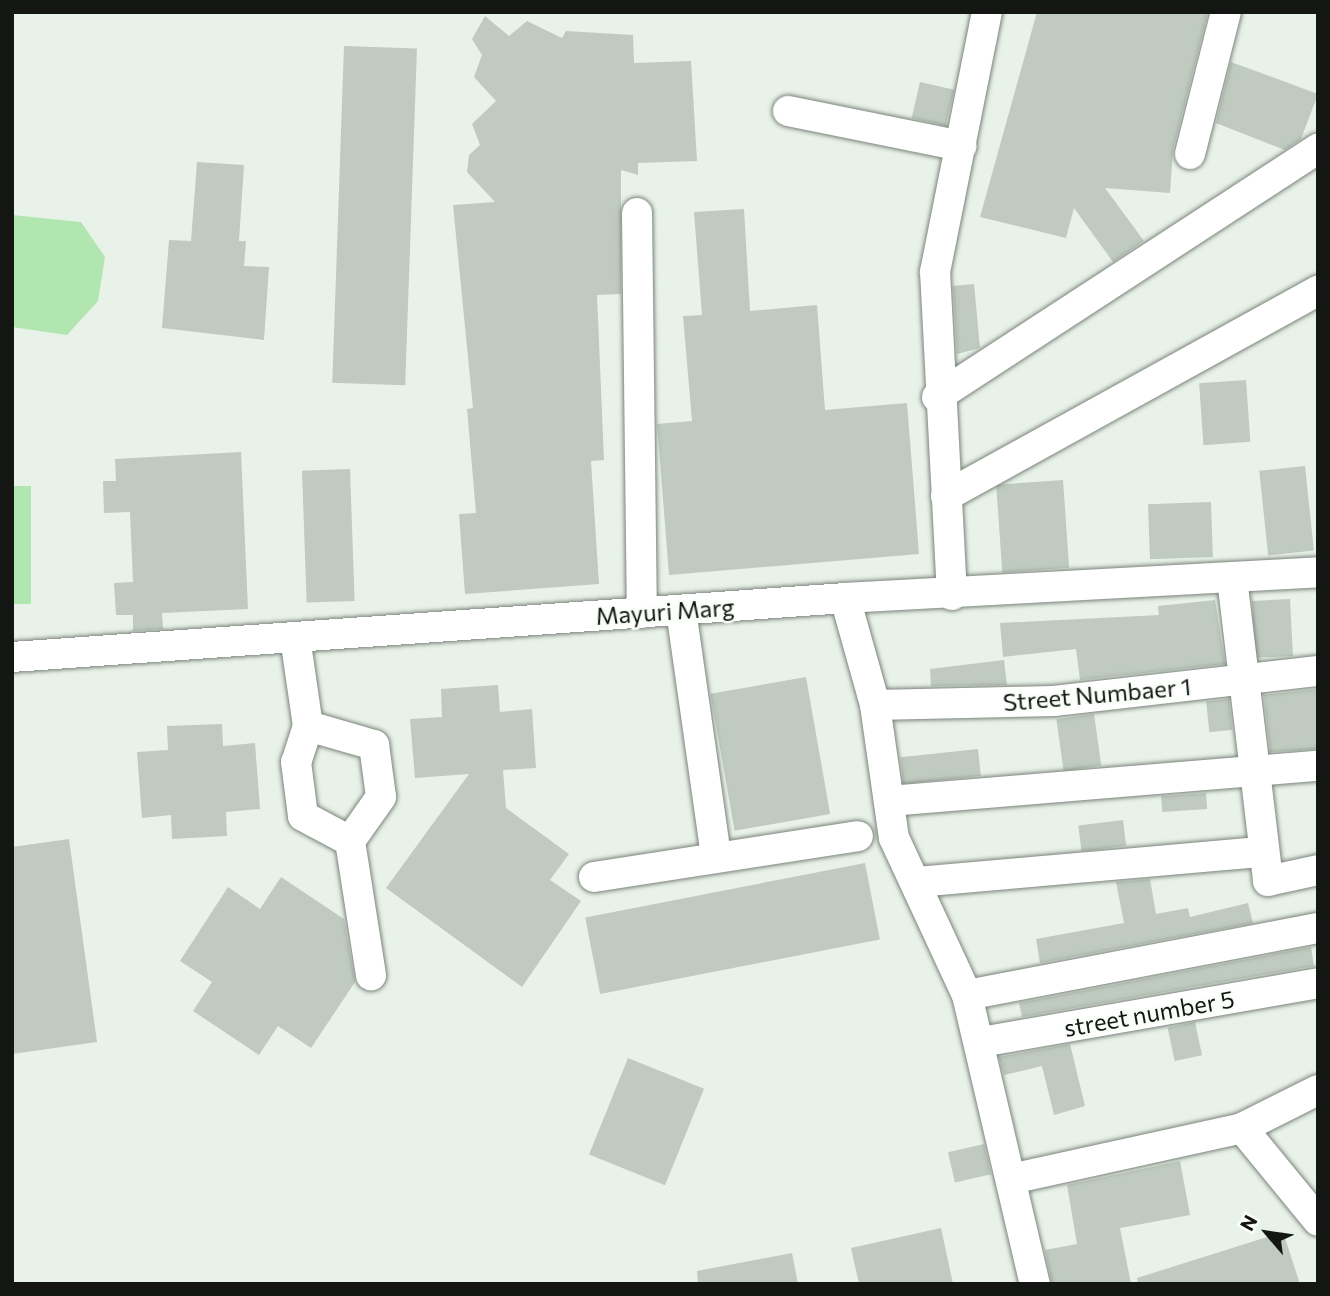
<!DOCTYPE html>
<style>
body{margin:0}
#map{position:relative;width:1330px;height:1296px;overflow:hidden;background:#e9f2e9;font-family:Commissioner,sans-serif}
div>[style]{position:absolute}
.green>*{inset:0;background:#b1e6b1;transform-origin:0 0}
.building>*{inset:0;background:#c0cac0;transform-origin:0 0}
.roads{filter:drop-shadow(0 0 2px #7b847b) drop-shadow(0 0 2px #7b847b)}
.street>*{height:30px;margin:-15px;padding:0 15px;transform-origin:15px;border-radius:15px;background:#fff}
span{translate:-50% -50%;white-space:nowrap;text-align:center;line-height:1.15;-webkit-text-stroke:5px #f9fef9;paint-order:stroke}
.street-label{font-size:24px;color:#131613}
.frame{position:absolute;inset:0;border:14px solid #131613;pointer-events:none}
.north{position:absolute;left:1232px;top:1198px;width:70px;height:70px;-webkit-text-stroke:5px #f9fef9;paint-order:stroke;rotate:299deg;font-size:19px;font-weight:700;line-height:28px;text-align:center;color:#131613}
.north::after{content:'';display:block;margin:auto;width:24px;height:32px;background:#131613;clip-path:polygon(50% 0,100% 100%,50% 72%,0 100%)}
</style>
<div id="map">
<div class="green">
<div style="clip-path:polygon(12px 215px,81px 222px,105px 257px,98px 301px,67px 335px,12px 327px)"></div>
<div style="left:31px;top:486px;width:118px;height:19px;rotate:90deg"></div>
</div>
<div class="building">
<div style="clip-path:polygon(1037px 12px,1208px 12px,1173px 150px,1170px 193px,1105px 188px,1144px 241px,1113px 262px,1074px 208px,1066px 238px,980px 217px)"></div>
<div style="clip-path:polygon(485px 16px,509px 36px,527px 21px,562px 38px,566px 31px,633px 35px,634px 63px,691px 61px,697px 161px,638px 163px,638px 175px,621px 170px,621px 294px,597px 295px,604px 460px,591px 461px,599px 584px,465px 594px,459px 514px,476px 513px,467px 409px,473px 408px,453px 205px,495px 202px,467px 172px,469px 155px,480px 145px,472px 124px,496px 101px,474px 77px,482px 55px,472px 39px)"></div>
<div style="left:344px;top:46px;width:73px;height:337px;rotate:2deg"></div>
<div style="clip-path:polygon(1231px 62px,1318px 94px,1301px 139px,1285px 150px,1216px 123px)"></div>
<div style="left:920px;top:82px;width:35px;height:37px;rotate:13deg"></div>
<div style="clip-path:polygon(197px 162px,244px 165px,239px 241px,246px 241px,244px 266px,269px 267px,264px 340px,162px 328px,169px 240px,191px 241px)"></div>
<div style="clip-path:polygon(744px 209px,750px 311px,817px 305px,825px 410px,907px 403px,919px 554px,669px 575px,657px 424px,692px 421px,683px 316px,702px 315px,694px 212px)"></div>
<div style="clip-path:polygon(974px 284px,980px 348px,957px 354px,953px 286px)"></div>
<div style="left:1246px;top:380px;width:62px;height:47px;rotate:86deg"></div>
<div style="clip-path:polygon(241px 452px,248px 609px,162px 613px,163px 629px,133px 631px,133px 615px,116px 615px,114px 583px,133px 582px,130px 512px,104px 513px,103px 481px,116px 481px,115px 459px)"></div>
<div style="left:1305px;top:466px;width:85px;height:46px;rotate:84deg"></div>
<div style="left:350px;top:469px;width:132px;height:48px;rotate:88deg"></div>
<div style="left:1063px;top:480px;width:88px;height:67px;rotate:86deg"></div>
<div style="left:1211px;top:502px;width:55px;height:63px;rotate:88deg"></div>
<div style="left:1290px;top:599px;width:57px;height:38px;rotate:87deg"></div>
<div style="clip-path:polygon(1215px 600px,1225px 664px,1080px 680px,1076px 649px,1003px 657px,1000px 623px,1159px 615px,1158px 606px)"></div>
<div style="clip-path:polygon(1004px 660px,1007px 685px,931px 686px,930px 669px)"></div>
<div style="left:806px;top:677px;width:139px;height:97px;rotate:80deg"></div>
<div style="clip-path:polygon(498px 685px,500px 712px,532px 709px,536px 768px,503px 770px,506px 808px,569px 854px,550px 880px,581px 901px,522px 987px,386px 888px,469px 774px,415px 778px,410px 719px,442px 717px,441px 689px)"></div>
<div style="clip-path:polygon(1318px 689px,1318px 749px,1270px 752px,1264px 695px)"></div>
<div style="left:1229px;top:699px;width:31px;height:23px;rotate:84deg"></div>
<div style="left:1094px;top:714px;width:52px;height:38px;rotate:82deg"></div>
<div style="clip-path:polygon(222px 724px,223px 746px,255px 743px,260px 809px,226px 812px,227px 836px,172px 839px,171px 815px,142px 818px,137px 752px,168px 750px,167px 726px)"></div>
<div style="left:978px;top:749px;width:27px;height:78px;rotate:84deg"></div>
<div style="left:1206px;top:793px;width:16px;height:45px;rotate:86deg"></div>
<div style="left:1123px;top:820px;width:26px;height:45px;rotate:83deg"></div>
<div style="clip-path:polygon(69px 839px,97px 1042px,12px 1054px,12px 847px)"></div>
<div style="left:865px;top:863px;width:78px;height:285px;rotate:79deg"></div>
<div style="clip-path:polygon(281px 877px,344px 919px,355px 982px,311px 1048px,278px 1026px,259px 1055px,193px 1011px,212px 982px,180px 961px,228px 887px,260px 909px)"></div>
<div style="clip-path:polygon(1150px 879px,1156px 914px,1188px 908px,1190px 917px,1248px 903px,1253px 923px,1040px 963px,1036px 939px,1124px 923px,1116px 882px)"></div>
<div style="clip-path:polygon(1311px 947px,1314px 966px,1022px 1017px,1019px 1003px)"></div>
<div style="left:1195px;top:1022px;width:34px;height:28px;rotate:78deg"></div>
<div style="clip-path:polygon(1070px 1044px,1085px 1106px,1054px 1115px,1042px 1066px,1004px 1075px,999px 1057px)"></div>
<div style="left:628px;top:1058px;width:82px;height:104px;rotate:22deg"></div>
<div style="left:984px;top:1144px;width:31px;height:37px;rotate:77deg"></div>
<div style="clip-path:polygon(1180px 1161px,1190px 1215px,1120px 1228px,1131px 1284px,1052px 1284px,1045px 1250px,1077px 1244px,1067px 1185px)"></div>
<div style="clip-path:polygon(941px 1228px,953px 1284px,859px 1284px,851px 1248px)"></div>
<div style="clip-path:polygon(1283px 1232px,1300px 1284px,1138px 1284px,1137px 1278px)"></div>
<div style="clip-path:polygon(792px 1253px,798px 1284px,698px 1284px,697px 1271px)"></div>
</div>
<div class="roads">
<div class="street">
<div style="left:788px;top:111px;width:177px;rotate:11.4deg"></div>
<div style="left:1190px;top:154px;width:146px;rotate:-75.8deg"></div>
<div style="left:637px;top:213px;width:400px;rotate:89.3deg"></div>
<div style="left:937px;top:397px;width:455px;rotate:-33.1deg"></div>
<div style="left:946px;top:496px;width:425px;rotate:-28.9deg"></div>
<div style="left:1232px;top:578px;width:305px;rotate:83.2deg"></div>
<div style="left:1268px;top:881px;width:51px;rotate:-12.4deg"></div>
<div style="left:952px;top:595px;width:323px;rotate:-93deg"></div>
<div style="left:935px;top:272px;width:265px;rotate:-78.7deg"></div>
<div style="left:845px;top:598px;width:111px;rotate:74.3deg"></div>
<div style="left:875px;top:705px;width:134px;rotate:81.9deg"></div>
<div style="left:894px;top:838px;width:173px;rotate:65.1deg"></div>
<div style="left:967px;top:995px;width:297px;rotate:76.8deg"></div>
<div style="left:681px;top:610px;width:247px;rotate:81.9deg"></div>
<div style="left:295px;top:637px;width:90px;rotate:81.7deg"></div>
<div style="left:308px;top:726px;width:69px;rotate:16.1deg"></div>
<div style="left:374px;top:745px;width:52px;rotate:82.3deg"></div>
<div style="left:381px;top:797px;width:54px;rotate:125.2deg"></div>
<div style="left:350px;top:841px;width:136px;rotate:81.1deg"></div>
<div style="left:12px;top:657px;width:835px;rotate:-4.05deg"></div>
<div style="left:845px;top:598px;width:474px;rotate:-3.1deg"></div>
<div style="left:875px;top:705px;width:179px;rotate:-1.3deg"></div>
<div style="left:1054px;top:701px;width:266px;rotate:-6.5deg"></div>
<div style="left:308px;top:726px;width:38px;rotate:108deg"></div>
<div style="left:296px;top:762px;width:54px;rotate:82.6deg"></div>
<div style="left:303px;top:816px;width:53px;rotate:28deg"></div>
<div style="left:889px;top:801px;width:430px;rotate:-4.7deg"></div>
<div style="left:594px;top:877px;width:267px;rotate:-8.8deg"></div>
<div style="left:917px;top:882px;width:347px;rotate:-5deg"></div>
<div style="left:967px;top:995px;width:357px;rotate:-10.8deg"></div>
<div style="left:981px;top:1042px;width:342px;rotate:-9.9deg"></div>
<div style="left:1242px;top:1128px;width:120px;rotate:50.7deg"></div>
<div style="left:1011px;top:1179px;width:237px;rotate:-12.4deg"></div>
<div style="left:1242px;top:1128px;width:85px;rotate:-26.6deg"></div>
</div>
</div>
<div class="street-label">
<span style="left:665px;top:611px;rotate:-4deg">Mayuri Marg</span>
<span style="left:1097px;top:694px;rotate:-5deg">Street Numbaer 1</span>
<span style="left:1149px;top:1013px;rotate:-10deg">street number 5</span>
</div>
<div class="frame"></div>
<div class="north">N</div>
</div>
